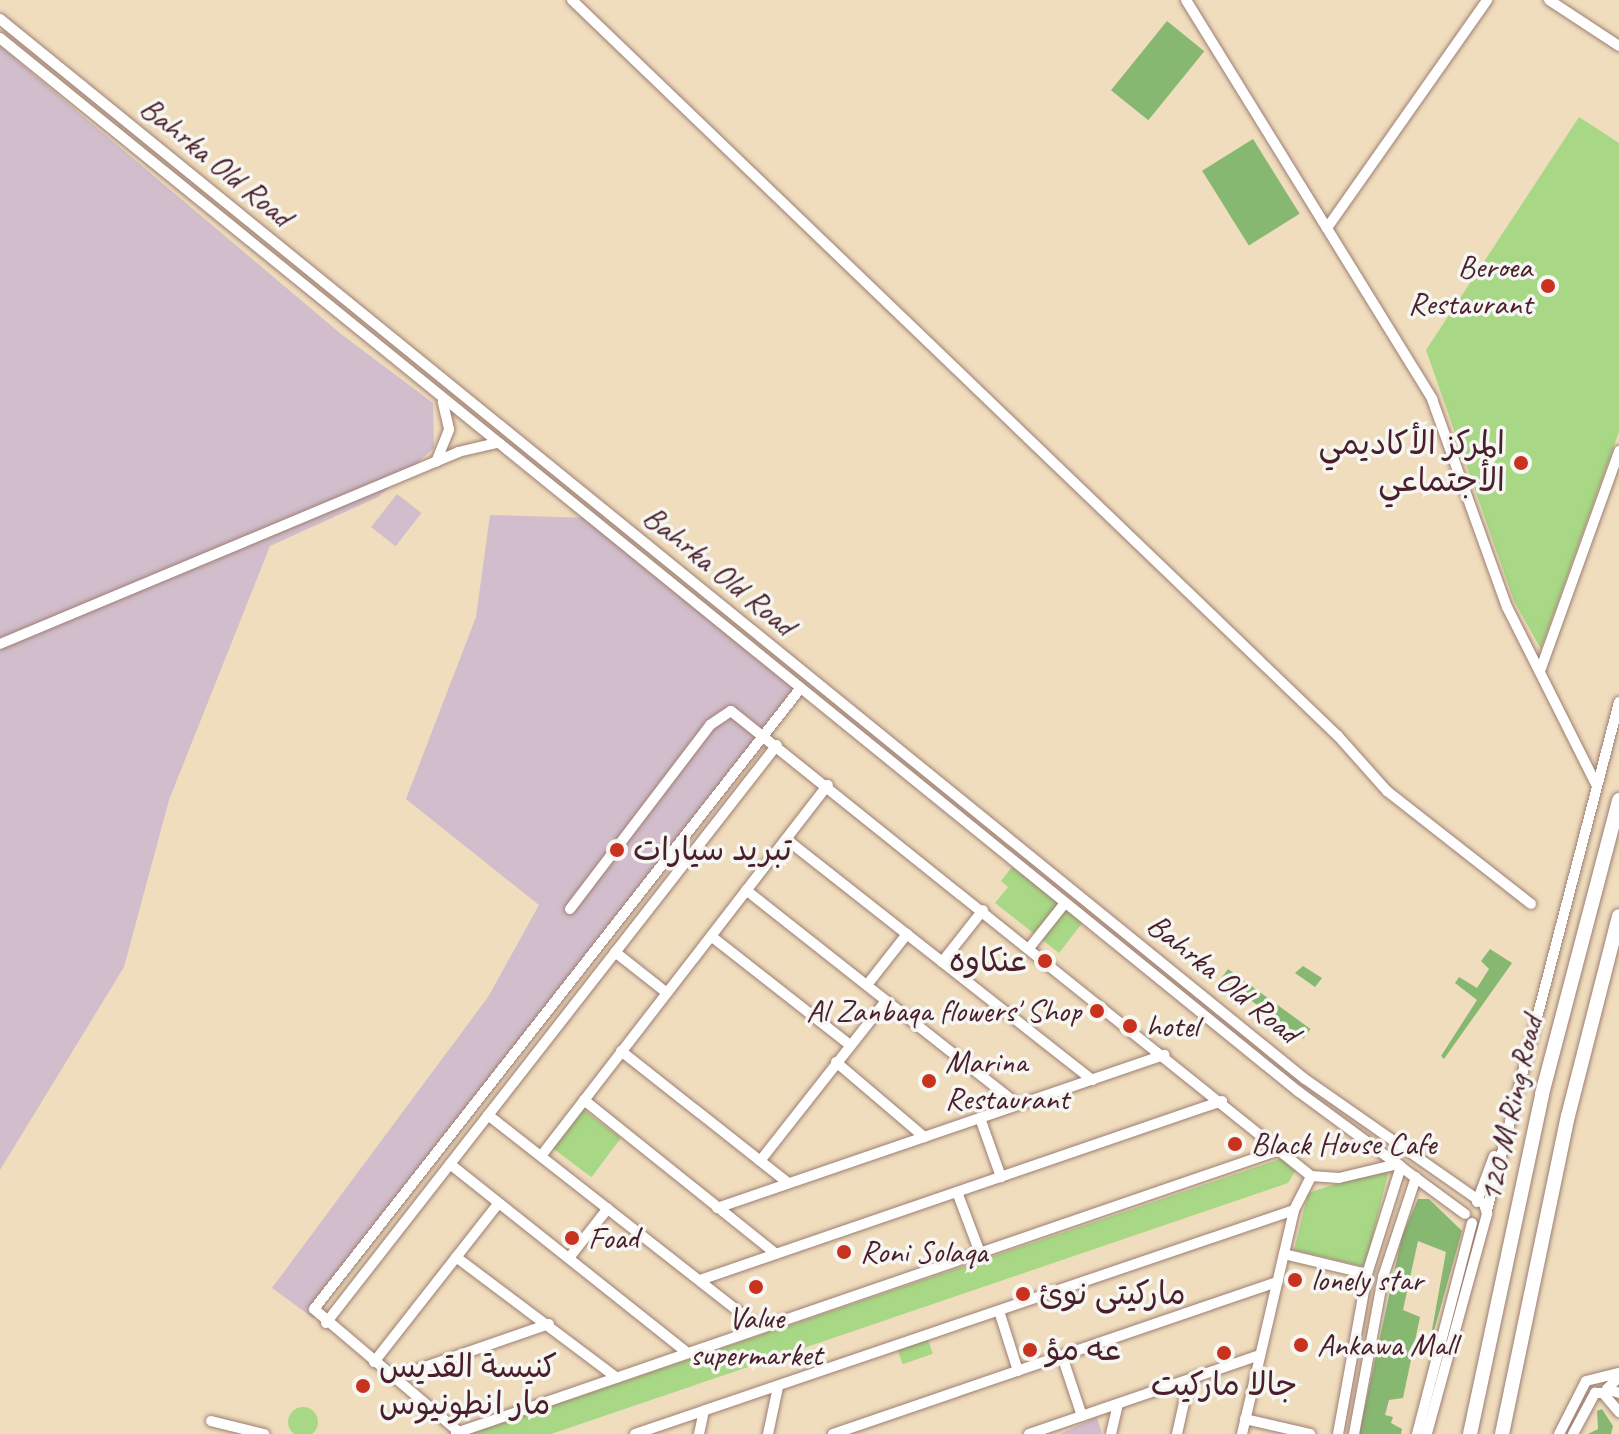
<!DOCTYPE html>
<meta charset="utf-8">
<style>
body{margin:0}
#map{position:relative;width:1619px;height:1434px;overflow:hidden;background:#f0ddbd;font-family:Caveat,"Playpen Sans Arabic",sans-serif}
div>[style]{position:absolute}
.industrial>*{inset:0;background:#d1bdcb;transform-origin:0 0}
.green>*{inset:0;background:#a8d885;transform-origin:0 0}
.round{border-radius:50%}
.forest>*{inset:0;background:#86b872;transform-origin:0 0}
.roads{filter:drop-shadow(0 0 2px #9d7e74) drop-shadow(0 0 2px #9d7e74)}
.minor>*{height:10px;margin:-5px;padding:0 5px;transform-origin:5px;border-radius:5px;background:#fff}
.highway>*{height:14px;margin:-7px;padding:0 7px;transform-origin:7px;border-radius:7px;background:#fff}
.dots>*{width:22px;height:22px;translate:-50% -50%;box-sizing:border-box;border:4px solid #f6f6f2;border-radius:50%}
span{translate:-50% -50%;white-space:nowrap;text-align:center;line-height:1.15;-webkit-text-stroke:7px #f6f6f2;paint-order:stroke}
.street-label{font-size:32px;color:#4a1f2b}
.poi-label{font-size:32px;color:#4a1f2b}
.right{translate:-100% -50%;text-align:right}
.left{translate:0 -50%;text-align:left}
</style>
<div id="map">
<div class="industrial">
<div style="clip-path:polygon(0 46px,341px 334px,433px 403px,434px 448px,378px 497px,270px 546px,169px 800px,124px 967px,0 1170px)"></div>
<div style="left:397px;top:494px;width:31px;height:42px;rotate:38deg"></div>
<div style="clip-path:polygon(490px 515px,593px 518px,806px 686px,313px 1318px,272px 1288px,488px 997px,539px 905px,406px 799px,476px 617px)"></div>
<div style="clip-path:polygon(1097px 1417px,1102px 1434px,1060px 1434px)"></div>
</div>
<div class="green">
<div style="clip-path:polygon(1579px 117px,1619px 143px,1619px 432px,1541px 649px,1514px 601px,1426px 350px)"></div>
<div style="clip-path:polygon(1012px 867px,1083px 922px,1059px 953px,995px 903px,1008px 887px,1001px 881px)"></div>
<div style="left:581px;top:1108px;width:50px;height:49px;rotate:37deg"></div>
<div style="clip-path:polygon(1286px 1157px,1297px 1168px,1288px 1183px,757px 1364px,551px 1434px,469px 1434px)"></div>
<div style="clip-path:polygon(1390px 1166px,1365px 1267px,1294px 1250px,1308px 1193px)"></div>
<div style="left:926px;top:1334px;width:21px;height:32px;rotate:71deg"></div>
<div class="round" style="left:288px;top:1407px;width:30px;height:30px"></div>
</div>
<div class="forest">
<div style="left:1167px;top:21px;width:48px;height:89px;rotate:39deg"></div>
<div style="left:1253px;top:139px;width:88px;height:60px;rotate:58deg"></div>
<div style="clip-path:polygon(1490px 949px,1512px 963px,1444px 1059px,1441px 1056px,1477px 1000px,1455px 983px,1459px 977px,1477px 988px,1489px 969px,1481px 961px)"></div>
<div style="clip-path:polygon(1303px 966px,1322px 978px,1315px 987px,1295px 973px)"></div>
<div style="left:1228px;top:969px;width:102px;height:12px;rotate:36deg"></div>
<div style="clip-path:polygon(1418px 1199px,1429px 1199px,1462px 1231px,1428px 1352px,1446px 1252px,1418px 1241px,1403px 1310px,1420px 1317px,1403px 1398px,1389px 1400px,1385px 1415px,1393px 1417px,1391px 1423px,1402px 1429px,1401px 1434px,1359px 1434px,1402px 1236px)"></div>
<div style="clip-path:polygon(1602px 1409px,1613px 1426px,1611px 1434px,1588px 1434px,1598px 1429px,1597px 1411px)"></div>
</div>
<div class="roads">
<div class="minor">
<div style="left:572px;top:0;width:1062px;rotate:43.86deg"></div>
<div style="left:1338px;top:736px;width:74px;rotate:48.3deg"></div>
<div style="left:1387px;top:791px;width:183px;rotate:38.1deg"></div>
<div style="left:1186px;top:0;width:469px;rotate:58.3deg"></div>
<div style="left:1432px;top:399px;width:221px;rotate:70.2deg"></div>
<div style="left:1507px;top:607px;width:200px;rotate:63.3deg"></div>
<div style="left:1549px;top:0;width:84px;rotate:33.3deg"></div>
<div style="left:0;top:19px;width:1681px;rotate:39.09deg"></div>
<div style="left:1305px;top:1079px;width:218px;rotate:34.9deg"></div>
<div style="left:1484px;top:1204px;width:10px;rotate:73deg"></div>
<div style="left:1487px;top:1214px;width:228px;rotate:105.3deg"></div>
<div style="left:0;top:38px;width:1673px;rotate:39.06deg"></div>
<div style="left:1299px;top:1092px;width:206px;rotate:36.3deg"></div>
<div style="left:1327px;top:228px;width:279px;rotate:-54.9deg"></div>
<div style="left:436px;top:462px;width:35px;rotate:-68deg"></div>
<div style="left:449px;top:429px;width:28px;rotate:-103deg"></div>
<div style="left:0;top:644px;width:497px;rotate:-22.7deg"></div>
<div style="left:458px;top:452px;width:39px;rotate:-13deg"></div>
<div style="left:1540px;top:671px;width:234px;rotate:-70.2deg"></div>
<div style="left:786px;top:839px;width:390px;rotate:38.2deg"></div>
<div style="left:746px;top:890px;width:345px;rotate:38.3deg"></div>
<div style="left:570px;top:909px;width:231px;rotate:-52.7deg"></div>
<div style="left:710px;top:725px;width:25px;rotate:-34deg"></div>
<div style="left:731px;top:711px;width:743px;rotate:38.72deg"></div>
<div style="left:1311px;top:1176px;width:28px;rotate:4deg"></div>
<div style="left:1339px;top:1178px;width:61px;rotate:-13.3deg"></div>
<div style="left:711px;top:936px;width:177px;rotate:38.1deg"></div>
<div style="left:1030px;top:947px;width:56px;rotate:-51.5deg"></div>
<div style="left:615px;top:952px;width:66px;rotate:38.3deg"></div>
<div style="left:942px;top:962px;width:66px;rotate:-51.7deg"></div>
<div style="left:867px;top:985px;width:65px;rotate:-51.9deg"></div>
<div style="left:621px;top:1051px;width:213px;rotate:38.3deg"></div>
<div style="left:836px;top:1062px;width:116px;rotate:40.4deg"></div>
<div style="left:584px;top:1100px;width:246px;rotate:38.7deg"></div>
<div style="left:488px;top:1115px;width:345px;rotate:38.1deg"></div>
<div style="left:980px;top:1118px;width:63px;rotate:70.4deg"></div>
<div style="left:541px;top:1156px;width:469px;rotate:-52.3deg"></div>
<div style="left:760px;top:1161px;width:204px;rotate:-51.8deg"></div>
<div style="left:450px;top:1164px;width:304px;rotate:38.5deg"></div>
<div style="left:957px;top:1192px;width:65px;rotate:69.3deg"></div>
<div style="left:1477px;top:1202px;width:49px;rotate:-69.7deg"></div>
<div style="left:717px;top:1208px;width:473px;rotate:-18.9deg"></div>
<div style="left:1487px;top:1210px;width:525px;rotate:-75.43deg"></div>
<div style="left:1284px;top:1254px;width:85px;rotate:13.5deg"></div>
<div style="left:456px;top:1257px;width:201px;rotate:36.9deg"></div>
<div style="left:569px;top:1258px;width:63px;rotate:-52deg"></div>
<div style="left:700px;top:1280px;width:552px;rotate:-18.93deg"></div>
<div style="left:999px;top:1311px;width:63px;rotate:72.4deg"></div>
<div style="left:326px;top:1323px;width:733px;rotate:-52.04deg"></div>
<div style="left:1062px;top:1356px;width:63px;rotate:71.6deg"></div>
<div style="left:374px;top:1362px;width:201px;rotate:-51.9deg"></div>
<div style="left:393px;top:1378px;width:165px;rotate:-19.1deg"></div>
<div style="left:1615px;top:1381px;width:11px;rotate:135deg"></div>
<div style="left:1607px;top:1389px;width:13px;rotate:18deg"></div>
<div style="left:1245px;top:1419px;width:67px;rotate:13deg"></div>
<div style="left:211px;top:1421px;width:55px;rotate:13.8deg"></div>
<div style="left:459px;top:1432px;width:190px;rotate:-139.7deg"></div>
<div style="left:314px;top:1309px;width:788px;rotate:-51.91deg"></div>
<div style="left:456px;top:1433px;width:873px;rotate:-18.97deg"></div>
<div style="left:635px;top:1434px;width:696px;rotate:-18.77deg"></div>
<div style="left:699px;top:1434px;width:24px;rotate:-78deg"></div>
<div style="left:768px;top:1434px;width:48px;rotate:-78deg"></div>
<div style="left:833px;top:1434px;width:470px;rotate:-18.9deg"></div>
<div style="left:1029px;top:1434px;width:244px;rotate:-18.9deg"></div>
<div style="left:1111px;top:1434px;width:31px;rotate:-77deg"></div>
<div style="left:1177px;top:1434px;width:55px;rotate:-77.5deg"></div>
<div style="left:1242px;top:1434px;width:230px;rotate:-76.9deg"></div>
<div style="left:1294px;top:1210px;width:38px;rotate:-63deg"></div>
<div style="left:1338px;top:1434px;width:163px;rotate:-79.7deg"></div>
<div style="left:1367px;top:1274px;width:113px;rotate:-72.5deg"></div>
<div style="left:1354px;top:1434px;width:160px;rotate:-79.5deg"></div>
<div style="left:1383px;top:1277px;width:105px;rotate:-71.7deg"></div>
<div style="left:1417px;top:1434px;width:218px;rotate:-75.4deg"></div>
<div style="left:1559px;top:1434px;width:59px;rotate:-63deg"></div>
<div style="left:1586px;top:1381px;width:34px;rotate:-14deg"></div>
<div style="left:1573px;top:1434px;width:47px;rotate:-61.8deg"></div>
<div style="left:1595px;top:1393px;width:8px"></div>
<div style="left:1603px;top:1393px;width:25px;rotate:50deg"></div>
</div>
<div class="highway">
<div style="left:1470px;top:1434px;width:348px;rotate:-78deg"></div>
<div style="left:1542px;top:1094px;width:304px;rotate:-75.3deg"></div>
<div style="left:1502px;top:1434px;width:325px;rotate:-78.3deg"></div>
<div style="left:1568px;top:1116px;width:206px;rotate:-75.7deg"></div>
</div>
</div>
<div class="dots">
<div style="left:1548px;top:286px;background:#c8321e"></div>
<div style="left:1521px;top:463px;background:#c8321e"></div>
<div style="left:617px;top:850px;background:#c8321e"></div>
<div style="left:1045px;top:961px;background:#c8321e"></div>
<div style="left:1097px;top:1011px;background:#c8321e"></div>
<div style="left:1130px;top:1026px;background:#c8321e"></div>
<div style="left:929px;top:1081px;background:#c8321e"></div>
<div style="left:1235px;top:1144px;background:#c8321e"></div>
<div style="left:572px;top:1238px;background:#c8321e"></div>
<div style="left:844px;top:1252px;background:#c8321e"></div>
<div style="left:1295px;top:1280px;background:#c8321e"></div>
<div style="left:756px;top:1287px;background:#c8321e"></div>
<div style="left:1023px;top:1294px;background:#c8321e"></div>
<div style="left:1301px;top:1345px;background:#c8321e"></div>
<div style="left:1030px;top:1350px;background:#c8321e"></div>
<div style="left:1224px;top:1353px;background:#c8321e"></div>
<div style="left:363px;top:1386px;background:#c8321e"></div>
</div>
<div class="street-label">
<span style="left:216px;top:162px;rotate:39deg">Bahrka Old Road</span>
<span style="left:719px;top:571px;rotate:39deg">Bahrka Old Road</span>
<span style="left:1223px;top:979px;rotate:39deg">Bahrka Old Road</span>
<span style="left:1511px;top:1109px;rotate:-77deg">120 M Ring Road</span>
</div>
<div class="poi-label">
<span class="right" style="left:1532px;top:286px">Beroea<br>Restaurant</span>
<span class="right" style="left:1505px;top:463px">المركز الأكاديمي<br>الأجتماعي</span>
<span class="left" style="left:633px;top:850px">تبريد سيارات</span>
<span class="right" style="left:1029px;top:961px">عنكاوه</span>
<span class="right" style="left:1081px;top:1011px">Al Zanbaqa flowers' Shop</span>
<span class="left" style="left:1146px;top:1026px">hotel</span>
<span class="left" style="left:945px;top:1081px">Marina<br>Restaurant</span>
<span class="left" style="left:1251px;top:1144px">Black House Cafe</span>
<span class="left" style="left:588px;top:1238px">Foad</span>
<span class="left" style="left:860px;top:1252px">Roni Solaqa</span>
<span class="left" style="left:1311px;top:1280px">lonely star</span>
<span class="left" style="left:1039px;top:1294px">مارکیتی نوئ</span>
<span style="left:756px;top:1337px">Value<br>supermarket</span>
<span class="left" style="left:1317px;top:1345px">Ankawa Mall</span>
<span class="left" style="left:1046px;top:1350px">عه مؤ</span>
<span class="left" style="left:379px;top:1386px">كنيسة القديس<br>مار انطونيوس</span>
<span style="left:1224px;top:1385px">جالا ماركيت</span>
</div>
</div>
